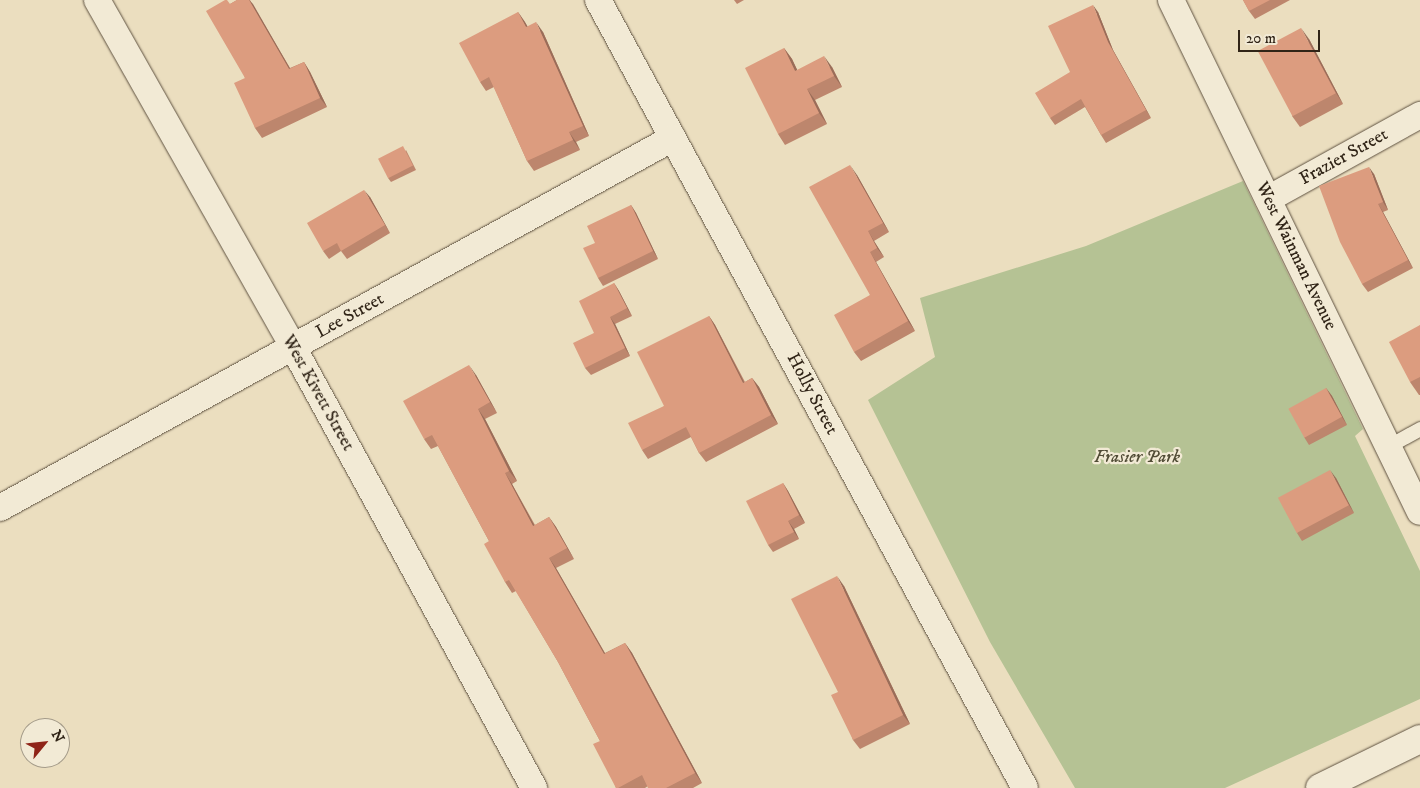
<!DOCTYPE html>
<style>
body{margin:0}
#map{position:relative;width:1420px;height:788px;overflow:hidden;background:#ebdebf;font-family:"IM FELL DW Pica",serif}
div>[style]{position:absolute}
.green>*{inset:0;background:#b5c294}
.roads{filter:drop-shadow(0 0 1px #5f5241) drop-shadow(0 0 1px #5f5241)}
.lane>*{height:14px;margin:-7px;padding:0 7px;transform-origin:7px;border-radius:7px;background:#f2ead5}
.street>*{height:26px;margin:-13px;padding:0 13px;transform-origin:13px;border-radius:13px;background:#f2ead5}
.secondary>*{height:28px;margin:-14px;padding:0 14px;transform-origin:14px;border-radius:14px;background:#f2ead5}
.wall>*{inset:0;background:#bd866d}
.shaded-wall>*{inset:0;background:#9a6d59}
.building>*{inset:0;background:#dc9c7f;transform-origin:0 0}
span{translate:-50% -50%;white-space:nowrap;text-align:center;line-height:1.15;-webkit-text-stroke:4.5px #f2ead5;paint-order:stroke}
.street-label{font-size:18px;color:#302417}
.park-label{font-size:18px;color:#514c36;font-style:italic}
.north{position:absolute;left:20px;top:718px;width:50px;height:50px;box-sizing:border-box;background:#f2ead5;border:1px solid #a49b89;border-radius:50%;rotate:62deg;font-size:14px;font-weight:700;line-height:20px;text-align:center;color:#302417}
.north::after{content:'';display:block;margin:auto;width:18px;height:22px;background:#8f2418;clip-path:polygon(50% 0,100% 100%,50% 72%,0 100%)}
.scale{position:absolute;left:1238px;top:30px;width:82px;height:22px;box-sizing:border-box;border:2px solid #302417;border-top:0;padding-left:6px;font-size:15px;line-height:18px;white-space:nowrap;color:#302417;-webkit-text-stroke:4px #f2ead5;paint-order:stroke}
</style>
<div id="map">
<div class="green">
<div style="clip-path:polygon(1243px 181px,1363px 429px,1355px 436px,1420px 571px,1420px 699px,1225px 788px,1075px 788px,990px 642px,868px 400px,935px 357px,920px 298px,1086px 246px)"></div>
</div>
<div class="roads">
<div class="lane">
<div style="left:1388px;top:447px;width:37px;rotate:-29deg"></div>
</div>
<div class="street">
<div style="left:97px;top:0;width:399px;rotate:60.5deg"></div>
<div style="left:293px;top:347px;width:503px;rotate:61.34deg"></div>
<div style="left:598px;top:0;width:896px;rotate:61.55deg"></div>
<div style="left:1171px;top:0;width:569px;rotate:64.07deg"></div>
<div style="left:1268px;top:199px;width:174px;rotate:-28.9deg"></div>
<div style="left:0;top:508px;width:768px;rotate:-28.8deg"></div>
</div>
<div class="secondary">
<div style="left:1320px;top:788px;width:111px;rotate:-26.1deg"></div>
</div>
</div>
<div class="wall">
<div style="clip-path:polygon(237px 0,250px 0,290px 68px,304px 62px,310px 72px,327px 107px,262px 138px,255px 128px,230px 4px)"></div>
<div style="clip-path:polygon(734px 0,744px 0,737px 4px)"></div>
<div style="clip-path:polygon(1243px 0,1290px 0,1255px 19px,1249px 11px)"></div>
<div style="clip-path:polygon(518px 12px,528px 27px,543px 32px,589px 136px,576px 142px,580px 150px,534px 171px,527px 161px,494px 87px,486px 91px,480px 82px)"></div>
<div style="clip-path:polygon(1098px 12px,1113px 50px,1151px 118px,1106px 143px,1101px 135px,1085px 107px,1055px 125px,1050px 118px)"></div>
<div style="clip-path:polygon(1309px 39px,1343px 104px,1300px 127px,1292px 116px)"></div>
<div style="clip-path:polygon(784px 48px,792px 59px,797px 70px,832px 67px,842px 87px,815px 100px,827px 124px,785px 145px,778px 134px)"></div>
<div style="clip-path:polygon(406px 150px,416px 170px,391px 182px,388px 178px)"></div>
<div style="clip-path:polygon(1374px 174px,1388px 210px,1383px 212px,1413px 268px,1368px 292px,1362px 284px)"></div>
<div style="clip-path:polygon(857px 175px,889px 232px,874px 241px,884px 257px,876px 262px,915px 331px,861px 361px,854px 352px,870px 295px)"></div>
<div style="clip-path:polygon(370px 197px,390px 233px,347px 259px,341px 251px,329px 259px,323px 251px)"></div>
<div style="clip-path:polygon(631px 205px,636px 213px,658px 259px,603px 286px,598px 278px,595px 243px)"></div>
<div style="clip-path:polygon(614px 283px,619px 291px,632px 316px,615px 324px,630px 356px,591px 375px,585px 368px,594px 333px)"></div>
<div style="clip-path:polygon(709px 316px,715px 325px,745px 382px,752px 378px,759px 387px,778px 424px,706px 462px,699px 453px,691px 437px,648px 459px,642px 450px)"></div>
<div style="clip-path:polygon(1420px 325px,1420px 395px,1419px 395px,1410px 382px)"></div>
<div style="clip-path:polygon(476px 375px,497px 413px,485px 419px,517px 481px,512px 484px,535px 525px,549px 517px,556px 527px,574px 559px,556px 568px,605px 653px,625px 643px,632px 653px,702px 783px,693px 788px,648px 788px,648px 786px,645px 788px,616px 788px,600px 741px,558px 662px,516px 591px,512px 593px,505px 582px,489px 541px,438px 446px,431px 449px,424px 439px)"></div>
<div style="clip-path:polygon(1326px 388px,1332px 396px,1347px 425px,1309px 445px,1304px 437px)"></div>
<div style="clip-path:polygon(1336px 478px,1354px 513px,1302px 541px,1297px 533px)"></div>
<div style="clip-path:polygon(783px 483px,788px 491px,805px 523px,794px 529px,799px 539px,773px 552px,768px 545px)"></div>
<div style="clip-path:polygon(844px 586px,910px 724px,860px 749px,853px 740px,838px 692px)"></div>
</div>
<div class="shaded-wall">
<div style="clip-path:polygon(249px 0,253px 4px,296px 79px,289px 69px)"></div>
<div style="clip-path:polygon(1093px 5px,1098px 12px,1113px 50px,1151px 118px,1146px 110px,1108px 42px)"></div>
<div style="clip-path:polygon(518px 12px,525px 22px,533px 37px,526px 27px)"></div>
<div style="clip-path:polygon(536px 22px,543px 32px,589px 136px,583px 126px)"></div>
<div style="clip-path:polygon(1301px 28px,1309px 39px,1343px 104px,1336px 93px)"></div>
<div style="clip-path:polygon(784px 48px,792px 59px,803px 82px,795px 71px)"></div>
<div style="clip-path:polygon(824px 56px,832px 67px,842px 87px,834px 76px)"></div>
<div style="clip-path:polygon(304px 62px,310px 72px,327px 107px,320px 98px)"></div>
<div style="clip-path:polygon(807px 89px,815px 100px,827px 124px,819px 113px)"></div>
<div style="clip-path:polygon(569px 132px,576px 142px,580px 150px,573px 140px)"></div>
<div style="clip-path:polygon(850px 165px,857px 175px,889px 232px,883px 223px)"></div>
<div style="clip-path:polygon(1369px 167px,1374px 174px,1388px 210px,1383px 202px)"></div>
<div style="clip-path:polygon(364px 190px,370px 197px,390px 233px,385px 225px)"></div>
<div style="clip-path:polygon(1378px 204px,1383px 212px,1413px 268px,1408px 260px)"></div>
<div style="clip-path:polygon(631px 205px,636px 213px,658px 259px,653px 251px)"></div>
<div style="clip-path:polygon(868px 231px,874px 241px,884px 257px,877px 248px)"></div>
<div style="clip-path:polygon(870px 252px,876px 262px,915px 331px,908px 321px)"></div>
<div style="clip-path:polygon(614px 283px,619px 291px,632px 316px,627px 308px)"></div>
<div style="clip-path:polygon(709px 316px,715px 325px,749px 392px,743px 383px)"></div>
<div style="clip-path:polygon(610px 317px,615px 324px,630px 356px,625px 348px)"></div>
<div style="clip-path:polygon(469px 365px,476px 375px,497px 413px,490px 402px)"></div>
<div style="clip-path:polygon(752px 378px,759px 387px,778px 424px,771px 415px)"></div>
<div style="clip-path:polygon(1326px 388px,1332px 396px,1347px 425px,1342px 417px)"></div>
<div style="clip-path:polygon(478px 409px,485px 419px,517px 481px,509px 471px)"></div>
<div style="clip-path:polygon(1330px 470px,1336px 478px,1354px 513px,1349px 505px)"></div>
<div style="clip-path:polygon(505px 473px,512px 484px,540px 536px,533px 526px)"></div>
<div style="clip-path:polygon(783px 483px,788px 491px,805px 523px,799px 515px)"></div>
<div style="clip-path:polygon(549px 517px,556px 527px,574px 559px,567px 548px)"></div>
<div style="clip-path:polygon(788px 521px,794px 529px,799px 539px,794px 532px)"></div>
<div style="clip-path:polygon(549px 558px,556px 568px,611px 664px,604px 654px)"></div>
<div style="clip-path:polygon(837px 576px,844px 586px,910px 724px,903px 715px)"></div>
<div style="clip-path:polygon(625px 643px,632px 653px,702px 783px,695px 773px)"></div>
</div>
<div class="building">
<div style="clip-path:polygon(225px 0,227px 0,230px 4px,237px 0,249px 0,289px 69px,304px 62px,320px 98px,255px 128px,234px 83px,245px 78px,206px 11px)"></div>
<div style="clip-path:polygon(1243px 0,1270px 0,1249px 11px)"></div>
<div style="clip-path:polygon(1093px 5px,1108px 42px,1146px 110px,1101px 135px,1081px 99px,1050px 118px,1035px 93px,1070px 72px,1048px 26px)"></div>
<div style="clip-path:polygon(518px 12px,526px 27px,536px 22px,583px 126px,569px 132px,573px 140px,527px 161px,489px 77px,480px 82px,459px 43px)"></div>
<div style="left:1301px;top:28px;width:74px;height:49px;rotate:62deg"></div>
<div style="clip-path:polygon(784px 48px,795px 71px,824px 56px,834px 76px,807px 89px,819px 113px,778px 134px,745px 68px)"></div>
<div style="left:403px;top:146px;width:22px;height:28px;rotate:63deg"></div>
<div style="clip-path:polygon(850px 165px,883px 223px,868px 231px,877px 248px,870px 252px,908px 321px,854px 352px,834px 315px,870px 295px,809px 187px)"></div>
<div style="clip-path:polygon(1369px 167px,1383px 202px,1378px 204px,1408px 260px,1362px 284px,1340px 242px,1319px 186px)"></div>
<div style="clip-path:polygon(364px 190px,385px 225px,341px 251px,337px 243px,323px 251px,307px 223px)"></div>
<div style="clip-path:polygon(631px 205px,653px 251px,598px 278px,583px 248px,595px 243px,587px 226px)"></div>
<div style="clip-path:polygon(614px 283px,627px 308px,610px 317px,625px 348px,585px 368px,573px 343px,594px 333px,579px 301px)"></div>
<div style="clip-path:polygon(709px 316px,743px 383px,752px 378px,771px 415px,699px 453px,686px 427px,642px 450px,628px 423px,664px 406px,637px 352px)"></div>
<div style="clip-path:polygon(1420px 325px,1420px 377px,1410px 382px,1389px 342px)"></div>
<div style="clip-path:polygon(469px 365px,490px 402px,478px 409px,509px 471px,505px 473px,533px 526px,549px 517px,567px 548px,549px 558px,604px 654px,625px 643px,695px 773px,666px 788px,648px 788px,642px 775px,618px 788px,616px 788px,593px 744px,600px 741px,558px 662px,509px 580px,505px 582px,484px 544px,489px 541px,432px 435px,424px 439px,403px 401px)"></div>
<div style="left:1326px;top:388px;width:33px;height:43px;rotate:61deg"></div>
<div style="left:1330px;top:470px;width:40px;height:59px;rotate:62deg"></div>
<div style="clip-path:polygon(783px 483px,799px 515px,788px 521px,794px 532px,768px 545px,746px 501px)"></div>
<div style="clip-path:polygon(837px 576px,903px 715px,853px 740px,831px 695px,838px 692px,791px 599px)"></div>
</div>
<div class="street-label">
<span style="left:1344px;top:157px;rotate:-29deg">Frazier Street</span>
<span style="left:1296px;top:256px;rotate:64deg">West Wainman Avenue</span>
<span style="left:350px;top:316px;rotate:-29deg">Lee Street</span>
<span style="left:318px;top:393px;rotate:61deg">West Kivett Street</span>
<span style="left:812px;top:394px;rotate:62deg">Holly Street</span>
</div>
<div class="park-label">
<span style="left:1137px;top:457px">Frasier Park</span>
</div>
<div class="north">N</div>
<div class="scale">20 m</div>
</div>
